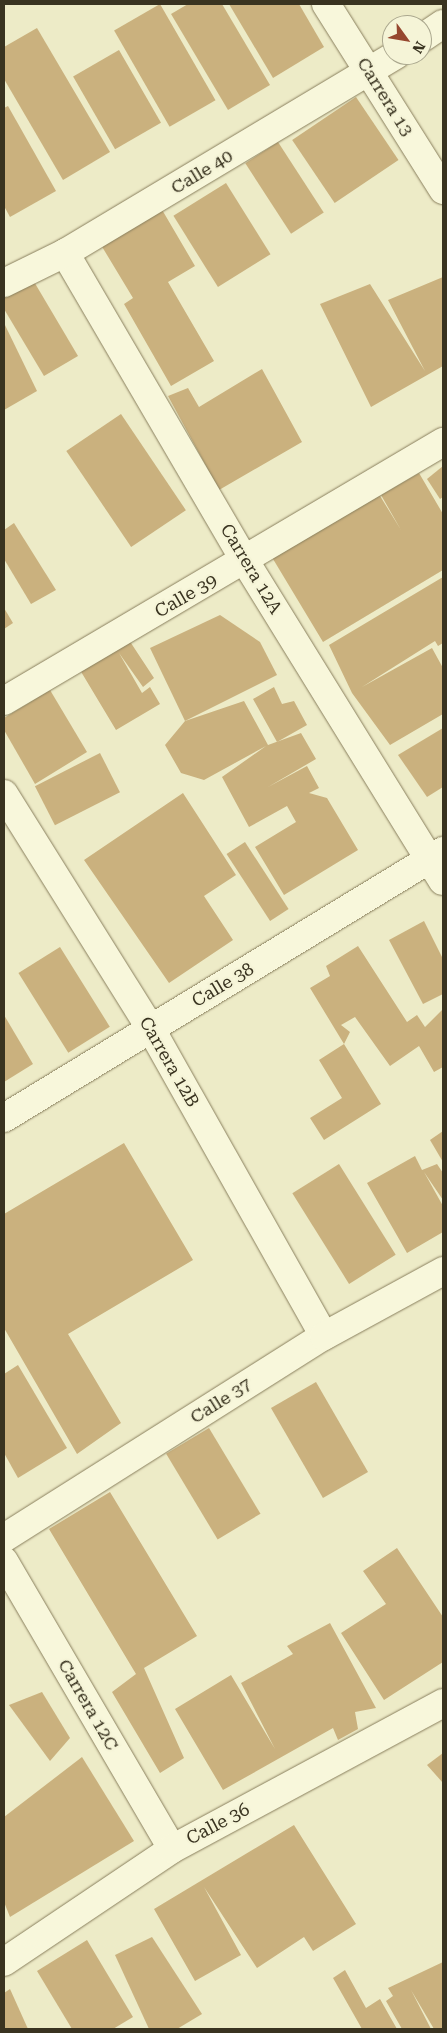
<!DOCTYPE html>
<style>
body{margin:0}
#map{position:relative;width:447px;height:2033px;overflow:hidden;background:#edebc7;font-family:"Roboto Serif",serif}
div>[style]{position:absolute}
.building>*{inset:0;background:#cab17e;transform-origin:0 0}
.roads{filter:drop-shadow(0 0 1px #897f5d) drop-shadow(0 0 1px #897f5d)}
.street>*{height:28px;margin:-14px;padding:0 14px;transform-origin:14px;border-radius:14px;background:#f8f7db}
.secondary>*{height:28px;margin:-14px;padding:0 14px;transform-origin:14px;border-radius:14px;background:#f8f7db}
span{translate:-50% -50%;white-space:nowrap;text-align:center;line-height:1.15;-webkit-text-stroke:4.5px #f5f4d7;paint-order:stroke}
.street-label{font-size:18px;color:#393320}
.frame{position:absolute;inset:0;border:5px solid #393320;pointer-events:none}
.north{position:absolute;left:382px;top:15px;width:50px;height:50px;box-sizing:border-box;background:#f5f4d7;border:1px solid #aaa78e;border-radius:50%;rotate:122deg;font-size:14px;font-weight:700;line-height:20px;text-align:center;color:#393320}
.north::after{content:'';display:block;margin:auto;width:18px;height:22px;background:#96472f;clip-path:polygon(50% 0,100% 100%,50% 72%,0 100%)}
</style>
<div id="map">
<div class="building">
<div style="left:160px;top:4px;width:111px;height:53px;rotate:60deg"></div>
<div style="clip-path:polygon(188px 4px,222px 4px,270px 85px,228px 110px,171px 14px)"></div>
<div style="clip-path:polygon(229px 4px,299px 4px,324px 47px,273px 78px)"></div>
<div style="clip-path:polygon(37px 28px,110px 152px,63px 180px,4px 79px,4px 47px)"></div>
<div style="left:119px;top:50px;width:84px;height:53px;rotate:60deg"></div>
<div style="left:356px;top:97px;width:76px;height:77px;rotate:56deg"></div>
<div style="clip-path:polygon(8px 106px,56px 191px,10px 217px,4px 206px,4px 108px)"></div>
<div style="left:278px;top:142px;width:84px;height:39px;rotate:57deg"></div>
<div style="left:226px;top:183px;width:84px;height:62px;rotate:58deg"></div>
<div style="clip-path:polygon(161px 208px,195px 266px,168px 282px,214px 361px,171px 386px,124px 304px,133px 298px,101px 245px)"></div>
<div style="clip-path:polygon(443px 277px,443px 366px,371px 407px,320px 304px,370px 284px,425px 371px,388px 300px)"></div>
<div style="clip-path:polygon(33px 280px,78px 356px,44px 376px,4px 309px,4px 297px)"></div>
<div style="clip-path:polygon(4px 323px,37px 391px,4px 410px)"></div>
<div style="clip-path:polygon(262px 369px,302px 442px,219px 490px,168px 396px,188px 388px,199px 407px)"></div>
<div style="left:121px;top:414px;width:116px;height:66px;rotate:56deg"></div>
<div style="clip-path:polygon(443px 466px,443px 497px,440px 499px,427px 479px)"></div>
<div style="clip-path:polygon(419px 473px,443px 514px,443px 570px,323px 642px,270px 554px,377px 491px,401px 530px,381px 495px)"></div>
<div style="clip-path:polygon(14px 523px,56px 590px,31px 604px,4px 559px,4px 530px)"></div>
<div style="clip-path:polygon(443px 577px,443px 643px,438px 646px,435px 641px,362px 687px,432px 648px,443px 668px,443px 714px,390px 745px,352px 693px,329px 645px)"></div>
<div style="clip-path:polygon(4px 608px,13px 623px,4px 629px)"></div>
<div style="clip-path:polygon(220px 615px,260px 642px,277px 675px,185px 721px,150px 648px)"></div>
<div style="clip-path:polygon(129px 640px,154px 678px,143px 687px,119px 653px,142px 693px,150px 687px,160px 704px,116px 730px,80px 670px)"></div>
<div style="clip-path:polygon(274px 687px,282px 704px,294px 701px,307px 725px,277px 742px,253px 699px)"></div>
<div style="clip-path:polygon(50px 690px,87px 752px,35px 784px,4px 730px,4px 718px)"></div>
<div style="clip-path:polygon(244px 701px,268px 745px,301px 733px,316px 759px,268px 787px,307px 766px,319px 788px,309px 793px,327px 798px,358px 850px,284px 895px,255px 847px,296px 822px,287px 806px,249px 827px,222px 777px,266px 746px,204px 780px,181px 773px,165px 745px,185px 721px)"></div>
<div style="clip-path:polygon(443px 728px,443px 787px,427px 797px,398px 755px)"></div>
<div style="left:100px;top:753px;width:44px;height:73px;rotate:63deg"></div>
<div style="clip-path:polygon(183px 793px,236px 875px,204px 896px,233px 940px,169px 983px,84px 860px)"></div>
<div style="left:245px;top:842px;width:80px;height:22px;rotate:57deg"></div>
<div style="clip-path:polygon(424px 921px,443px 959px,443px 994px,423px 1004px,389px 940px)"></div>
<div style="clip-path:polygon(358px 946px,407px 1022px,417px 1015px,425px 1027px,443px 1009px,443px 1067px,434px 1072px,419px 1046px,390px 1066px,355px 1017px,341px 1025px,350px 1032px,344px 1044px,310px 988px,330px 976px,326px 966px)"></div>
<div style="left:60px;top:947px;width:94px;height:49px;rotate:58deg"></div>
<div style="clip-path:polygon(4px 1015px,33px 1064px,4px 1082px)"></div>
<div style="clip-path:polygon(344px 1044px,381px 1104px,324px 1140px,310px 1118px,342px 1098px,319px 1060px)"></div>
<div style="clip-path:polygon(443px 1131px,443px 1162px,430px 1140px)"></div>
<div style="clip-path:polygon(124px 1143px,193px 1260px,68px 1334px,121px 1423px,77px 1454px,4px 1328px,4px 1214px)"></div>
<div style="clip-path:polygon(415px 1156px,422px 1170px,437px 1164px,443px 1173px,443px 1200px,424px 1172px,443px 1206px,443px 1232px,407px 1253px,367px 1183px)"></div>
<div style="left:339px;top:1164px;width:107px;height:55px;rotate:58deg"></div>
<div style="clip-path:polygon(18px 1365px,67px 1448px,18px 1478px,4px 1453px,4px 1374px)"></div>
<div style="left:316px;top:1382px;width:104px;height:52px;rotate:60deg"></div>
<div style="left:209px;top:1428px;width:100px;height:50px;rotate:59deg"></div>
<div style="clip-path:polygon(110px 1492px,197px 1636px,144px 1668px,184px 1758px,160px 1773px,112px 1692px,136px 1674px,49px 1529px)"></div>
<div style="clip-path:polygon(397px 1548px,443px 1617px,443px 1662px,384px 1700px,341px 1633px,386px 1604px,363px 1571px)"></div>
<div style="clip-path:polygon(330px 1623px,376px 1708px,355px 1712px,358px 1729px,338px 1740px,333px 1728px,223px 1790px,175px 1709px,231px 1675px,275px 1749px,241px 1683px,293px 1654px,287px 1646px)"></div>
<div style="clip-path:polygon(42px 1692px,70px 1738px,50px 1761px,9px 1705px)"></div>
<div style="clip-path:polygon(443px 1753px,443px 1783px,427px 1765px)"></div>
<div style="clip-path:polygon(82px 1757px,134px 1841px,10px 1917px,4px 1902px,4px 1817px)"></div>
<div style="clip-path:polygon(294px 1825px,356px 1924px,313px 1951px,304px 1937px,257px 1968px,204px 1887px,241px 1955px,195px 1981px,154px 1909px)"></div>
<div style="clip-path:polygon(152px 1937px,202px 2014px,177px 2029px,149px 2029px,115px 1955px)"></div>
<div style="clip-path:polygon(87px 1940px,133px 2017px,113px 2029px,72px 2029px,37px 1971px)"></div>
<div style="clip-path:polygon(443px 1962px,443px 2029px,434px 2029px,411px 1990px,431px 2029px,402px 2029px,386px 2001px,393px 1996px,388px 1988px)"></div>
<div style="clip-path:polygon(345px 1970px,366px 2008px,380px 1999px,397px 2029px,362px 2029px,333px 1978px)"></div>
<div style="clip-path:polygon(10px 1989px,28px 2029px,4px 2029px,4px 1993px)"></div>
</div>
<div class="roads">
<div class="street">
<div style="left:422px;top:38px;width:25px;rotate:-34deg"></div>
<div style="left:65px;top:253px;width:357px;rotate:59.7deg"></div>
<div style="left:245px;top:561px;width:376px;rotate:58.3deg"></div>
<div style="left:4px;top:283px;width:68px;rotate:-26.2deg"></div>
<div style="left:65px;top:253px;width:386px;rotate:-30.9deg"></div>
<div style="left:4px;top:701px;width:510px;rotate:-30.54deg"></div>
<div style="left:4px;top:794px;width:277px;rotate:58deg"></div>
<div style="left:151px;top:1029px;width:352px;rotate:60.6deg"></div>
<div style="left:4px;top:1118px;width:514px;rotate:-31.31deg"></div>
<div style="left:4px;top:1538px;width:378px;rotate:-32.3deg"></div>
<div style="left:324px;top:1336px;width:136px;rotate:-28.6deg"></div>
<div style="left:4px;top:1561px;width:333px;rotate:59.7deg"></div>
<div style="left:4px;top:1962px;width:202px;rotate:-33.9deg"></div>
<div style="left:172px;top:1849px;width:308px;rotate:-28.3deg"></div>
</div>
<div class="secondary">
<div style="left:326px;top:4px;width:220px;rotate:57.8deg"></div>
</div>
</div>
<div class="street-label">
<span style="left:385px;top:97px;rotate:58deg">Carrera 13</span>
<span style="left:202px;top:172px;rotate:-31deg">Calle 40</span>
<span style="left:251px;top:569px;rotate:59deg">Carrera 12A</span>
<span style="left:186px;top:596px;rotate:-30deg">Calle 39</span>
<span style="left:223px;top:985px;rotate:-31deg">Calle 38</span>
<span style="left:169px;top:1062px;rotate:60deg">Carrera 12B</span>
<span style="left:221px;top:1401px;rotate:-32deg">Calle 37</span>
<span style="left:88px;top:1705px;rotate:60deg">Carrera 12C</span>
<span style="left:218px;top:1824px;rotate:-28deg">Calle 36</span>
</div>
<div class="frame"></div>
<div class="north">N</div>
</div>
